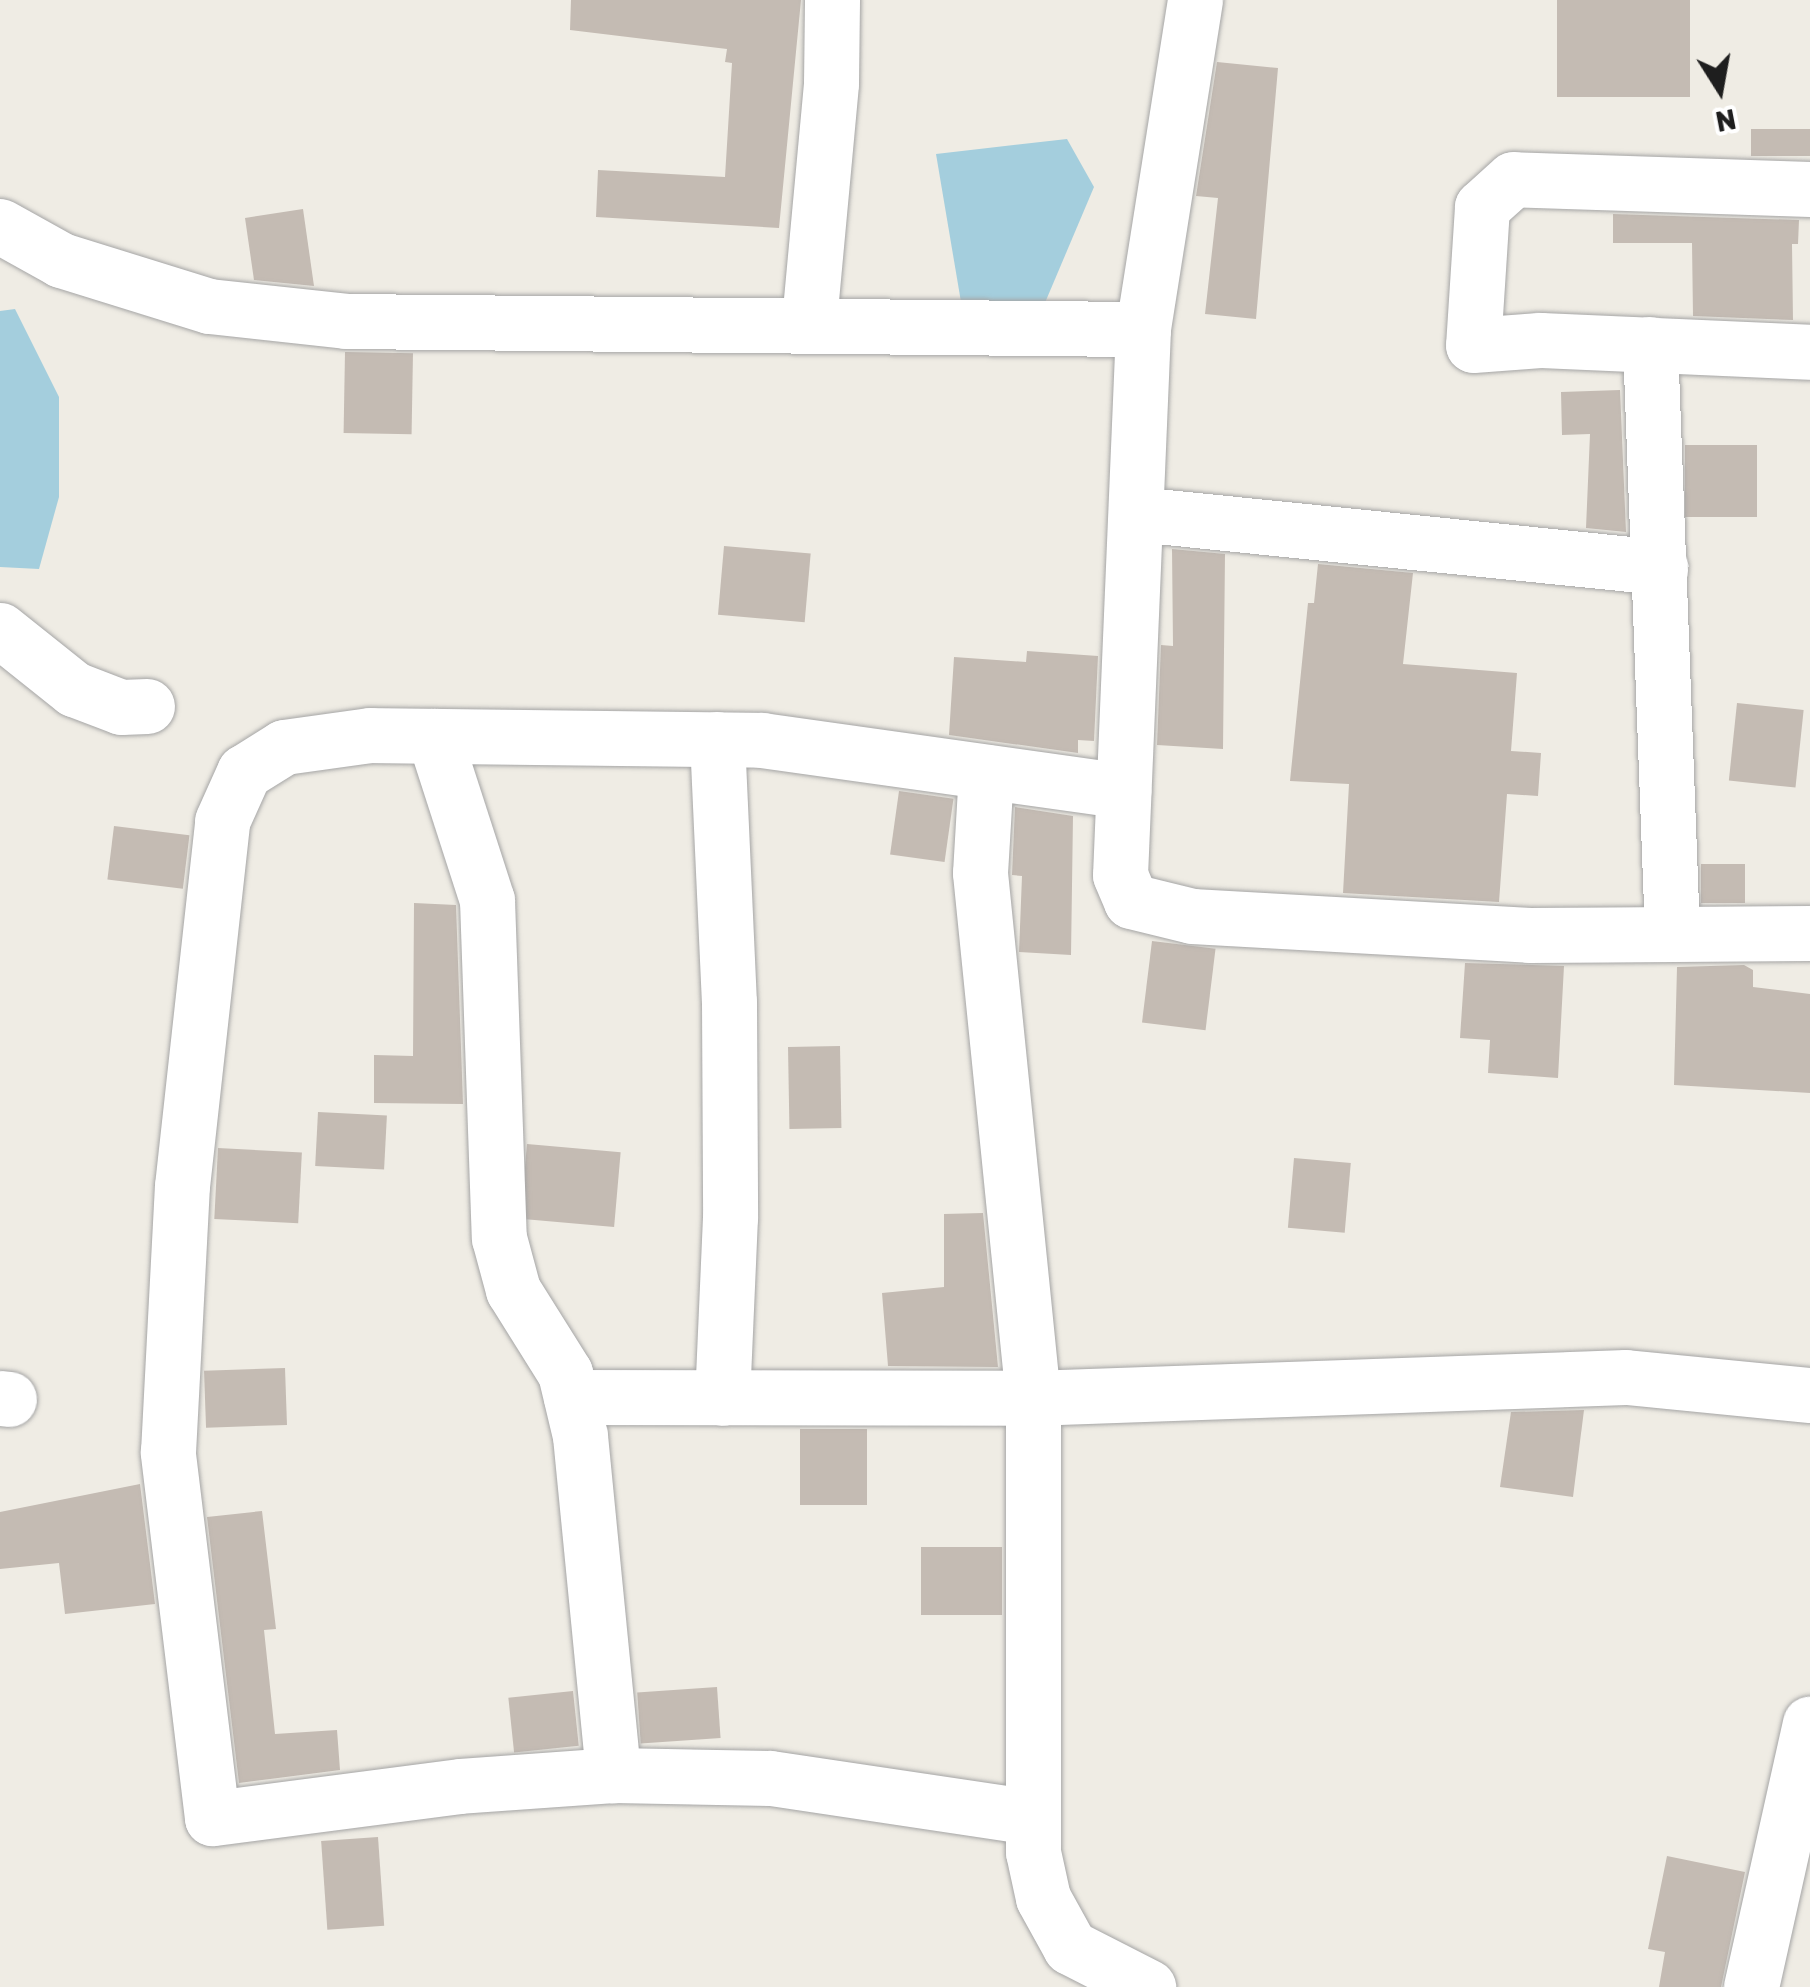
<!DOCTYPE html>
<style>
body{margin:0}
#map{position:relative;width:1810px;height:1987px;overflow:hidden;background:#efece4;font-family:Rubik,sans-serif}
div>[style]{position:absolute}
.water>*{inset:0;background:#a4cedd}
.building>*{inset:0;background:#c4bbb3;transform-origin:0 0}
.roads{filter:drop-shadow(0 0 2px #a5a5a5) drop-shadow(0 0 2px #a5a5a5)}
.street>*{height:55px;margin:-27.5px;padding:0 27.5px;transform-origin:27.5px;border-radius:27.5px;background:#fff}
span{translate:-50% -50%;white-space:nowrap;text-align:center;line-height:1.15;-webkit-text-stroke:8px #fff;paint-order:stroke}
.north{position:absolute;left:1670px;top:40px;width:100px;height:100px;-webkit-text-stroke:8px #fff;paint-order:stroke;rotate:169deg;font-size:28px;font-weight:700;line-height:40px;text-align:center;color:#1e1e1e}
.north::after{content:'';display:block;margin:auto;width:35px;height:45px;background:#1e1e1e;clip-path:polygon(50% 0,100% 100%,50% 72%,0 100%)}
</style>
<div id="map">
<div class="water">
<div style="clip-path:polygon(1067px 139px,1094px 187px,1036px 324px,961px 302px,936px 154px)"></div>
<div style="clip-path:polygon(15px 309px,59px 397px,59px 497px,39px 569px,0 567px,0 311px)"></div>
</div>
<div class="building">
<div style="clip-path:polygon(571px 0,801px 0,779px 228px,596px 217px,598px 170px,725px 177px,732px 63px,725px 62px,727px 49px,570px 30px)"></div>
<div style="left:1557px;top:0;width:133px;height:97px"></div>
<div style="clip-path:polygon(1217px 62px,1278px 68px,1256px 319px,1205px 314px,1218px 198px,1196px 196px)"></div>
<div style="left:1751px;top:129px;width:59px;height:27px"></div>
<div style="clip-path:polygon(303px 209px,314px 286px,254px 280px,245px 218px)"></div>
<div style="clip-path:polygon(1613px 214px,1799px 220px,1798px 244px,1792px 244px,1793px 320px,1693px 316px,1692px 243px,1613px 243px)"></div>
<div style="left:345px;top:352px;width:68px;height:81px;rotate:1deg"></div>
<div style="clip-path:polygon(1620px 390px,1626px 532px,1586px 528px,1590px 434px,1562px 435px,1561px 392px)"></div>
<div style="left:1685px;top:445px;width:72px;height:72px"></div>
<div style="left:724px;top:546px;width:87px;height:69px;rotate:5deg"></div>
<div style="clip-path:polygon(1172px 549px,1225px 554px,1223px 749px,1157px 745px,1161px 645px,1173px 646px)"></div>
<div style="clip-path:polygon(1318px 564px,1413px 573px,1403px 664px,1517px 673px,1511px 751px,1541px 753px,1538px 796px,1507px 794px,1499px 902px,1343px 893px,1349px 784px,1290px 781px,1308px 603px,1314px 603px)"></div>
<div style="clip-path:polygon(1027px 651px,1098px 656px,1094px 741px,1078px 740px,1078px 753px,949px 735px,954px 657px,1026px 662px)"></div>
<div style="left:1737px;top:703px;width:67px;height:78px;rotate:6deg"></div>
<div style="left:899px;top:791px;width:55px;height:64px;rotate:8deg"></div>
<div style="clip-path:polygon(1015px 807px,1073px 816px,1071px 955px,1019px 952px,1022px 876px,1012px 875px)"></div>
<div style="left:114px;top:826px;width:76px;height:54px;rotate:7deg"></div>
<div style="left:1701px;top:864px;width:44px;height:39px"></div>
<div style="clip-path:polygon(414px 903px,456px 905px,463px 1104px,374px 1103px,374px 1055px,413px 1056px)"></div>
<div style="left:1152px;top:941px;width:64px;height:82px;rotate:7deg"></div>
<div style="clip-path:polygon(1465px 963px,1564px 966px,1558px 1078px,1488px 1073px,1490px 1040px,1460px 1038px)"></div>
<div style="clip-path:polygon(1744px 965px,1753px 970px,1753px 987px,1810px 994px,1810px 1093px,1674px 1085px,1677px 967px)"></div>
<div style="left:840px;top:1046px;width:82px;height:52px;rotate:89deg"></div>
<div style="left:318px;top:1112px;width:69px;height:54px;rotate:3deg"></div>
<div style="left:527px;top:1144px;width:94px;height:75px;rotate:5deg"></div>
<div style="left:218px;top:1148px;width:84px;height:71px;rotate:3deg"></div>
<div style="left:1294px;top:1158px;width:57px;height:70px;rotate:5deg"></div>
<div style="clip-path:polygon(983px 1213px,998px 1367px,888px 1366px,882px 1293px,944px 1287px,944px 1214px)"></div>
<div style="left:285px;top:1368px;width:57px;height:81px;rotate:88deg"></div>
<div style="clip-path:polygon(1584px 1410px,1573px 1497px,1500px 1487px,1511px 1412px)"></div>
<div style="left:800px;top:1429px;width:67px;height:76px"></div>
<div style="clip-path:polygon(140px 1484px,155px 1604px,65px 1614px,59px 1563px,0 1569px,0 1512px)"></div>
<div style="clip-path:polygon(262px 1511px,276px 1629px,264px 1630px,275px 1734px,337px 1730px,340px 1770px,239px 1783px,207px 1517px)"></div>
<div style="left:1002px;top:1547px;width:68px;height:81px;rotate:90deg"></div>
<div style="left:717px;top:1687px;width:51px;height:80px;rotate:86deg"></div>
<div style="left:573px;top:1691px;width:55px;height:65px;rotate:84deg"></div>
<div style="left:378px;top:1837px;width:89px;height:57px;rotate:86deg"></div>
<div style="clip-path:polygon(1667px 1856px,1745px 1872px,1721px 1987px,1659px 1987px,1665px 1952px,1648px 1949px)"></div>
</div>
<div class="roads">
<div class="street">
<div style="left:1195px;top:0;width:333px;rotate:99deg"></div>
<div style="left:1143px;top:329px;width:546px;rotate:92.41deg"></div>
<div style="left:1120px;top:875px;width:28px;rotate:67deg"></div>
<div style="left:1131px;top:901px;width:63px;rotate:13.8deg"></div>
<div style="left:1192px;top:916px;width:338px;rotate:3.2deg"></div>
<div style="left:1529px;top:935px;width:281px;rotate:-0.4deg"></div>
<div style="left:1810px;top:189px;width:297px;rotate:-178.1deg"></div>
<div style="left:1513px;top:179px;width:42px;rotate:137.9deg"></div>
<div style="left:1482px;top:207px;width:138px;rotate:93.7deg"></div>
<div style="left:1473px;top:345px;width:67px;rotate:-4.3deg"></div>
<div style="left:1540px;top:340px;width:270px;rotate:2.5deg"></div>
<div style="left:0;top:226px;width:70px;rotate:29.1deg"></div>
<div style="left:61px;top:260px;width:155px;rotate:17.3deg"></div>
<div style="left:209px;top:306px;width:138px;rotate:6.2deg"></div>
<div style="left:346px;top:321px;width:797px;rotate:0.58deg"></div>
<div style="left:809px;top:321px;width:239px;rotate:-84.7deg"></div>
<div style="left:831px;top:83px;width:83px;rotate:-89.3deg"></div>
<div style="left:1650px;top:344px;width:590px;rotate:87.86deg"></div>
<div style="left:1137px;top:514px;width:526px;rotate:5.79deg"></div>
<div style="left:0;top:630px;width:95px;rotate:38.6deg"></div>
<div style="left:74px;top:689px;width:50px;rotate:21deg"></div>
<div style="left:121px;top:707px;width:26px;rotate:-2deg"></div>
<div style="left:434px;top:736px;width:172px;rotate:72.1deg"></div>
<div style="left:487px;top:900px;width:338px;rotate:88deg"></div>
<div style="left:499px;top:1238px;width:54px;rotate:74.9deg"></div>
<div style="left:513px;top:1290px;width:98px;rotate:57.9deg"></div>
<div style="left:565px;top:1373px;width:65px;rotate:76.6deg"></div>
<div style="left:580px;top:1436px;width:341px;rotate:84.4deg"></div>
<div style="left:717px;top:739px;width:263px;rotate:87.4deg"></div>
<div style="left:729px;top:1002px;width:215px;rotate:89.7deg"></div>
<div style="left:730px;top:1217px;width:181px;rotate:92.5deg"></div>
<div style="left:986px;top:772px;width:101px;rotate:93.4deg"></div>
<div style="left:980px;top:873px;width:528px;rotate:84.24deg"></div>
<div style="left:1033px;top:1398px;width:454px;rotate:90deg"></div>
<div style="left:1033px;top:1852px;width:47px;rotate:77.7deg"></div>
<div style="left:1043px;top:1898px;width:56px;rotate:61.1deg"></div>
<div style="left:1070px;top:1947px;width:88px;rotate:27.1deg"></div>
<div style="left:571px;top:1397px;width:462px;rotate:0.1deg"></div>
<div style="left:1033px;top:1398px;width:593px;rotate:-2.03deg"></div>
<div style="left:1626px;top:1377px;width:185px;rotate:5.6deg"></div>
<div style="left:0;top:1398px;width:9px;rotate:6deg"></div>
<div style="left:1032px;top:1817px;width:265px;rotate:-171.5deg"></div>
<div style="left:770px;top:1778px;width:157px;rotate:-178.9deg"></div>
<div style="left:613px;top:1775px;width:153px;rotate:175.9deg"></div>
<div style="left:460px;top:1786px;width:250px;rotate:172.6deg"></div>
<div style="left:212px;top:1818px;width:369px;rotate:-96.9deg"></div>
<div style="left:168px;top:1452px;width:266px;rotate:-87deg"></div>
<div style="left:182px;top:1186px;width:367px;rotate:-83.7deg"></div>
<div style="left:222px;top:821px;width:54px;rotate:-65.8deg"></div>
<div style="left:244px;top:772px;width:47px;rotate:-32deg"></div>
<div style="left:284px;top:747px;width:87px;rotate:-7.9deg"></div>
<div style="left:370px;top:735px;width:392px;rotate:0.7deg"></div>
<div style="left:762px;top:740px;width:365px;rotate:8deg"></div>
<div style="left:1751px;top:1987px;width:270px;rotate:-77.4deg"></div>
</div>
</div>
<div class="north">N</div>
</div>
